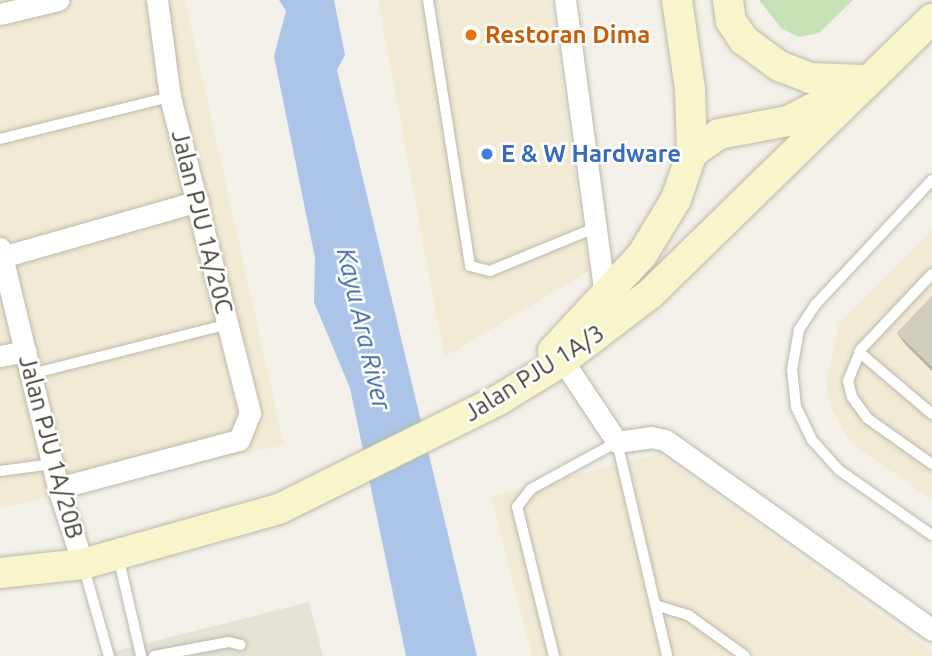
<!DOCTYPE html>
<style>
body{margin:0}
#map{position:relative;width:932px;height:656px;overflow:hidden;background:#f2f0e8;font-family:Ubuntu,sans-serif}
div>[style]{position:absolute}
.residential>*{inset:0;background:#e5e3d6}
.commercial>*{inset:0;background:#f1ead5}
.green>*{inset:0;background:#c6e1b5}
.water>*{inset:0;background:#abc4e7}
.roads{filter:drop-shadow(0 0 2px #bcb9ab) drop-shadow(0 0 2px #bcb9ab)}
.lane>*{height:10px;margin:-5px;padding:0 5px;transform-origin:5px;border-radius:5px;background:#fff}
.street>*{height:21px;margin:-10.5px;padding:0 10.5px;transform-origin:10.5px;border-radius:10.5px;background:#fff}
.secondary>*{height:30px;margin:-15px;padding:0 15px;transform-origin:15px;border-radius:15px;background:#f8f5cc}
.wall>*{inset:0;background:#b5b1a4}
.building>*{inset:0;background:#d2cebf}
.dots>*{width:19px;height:19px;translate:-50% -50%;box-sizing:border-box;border:4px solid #fff;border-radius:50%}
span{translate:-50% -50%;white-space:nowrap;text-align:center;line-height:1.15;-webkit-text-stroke:5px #fff;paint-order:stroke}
.food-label{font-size:24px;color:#c56008;font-weight:700}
.left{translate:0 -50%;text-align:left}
.shop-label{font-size:24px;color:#366cbe;font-weight:700}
.street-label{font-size:24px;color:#444137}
.water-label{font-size:26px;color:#3e67a2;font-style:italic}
</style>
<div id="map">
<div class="residential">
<div style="clip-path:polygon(309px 602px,323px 656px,96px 656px)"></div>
</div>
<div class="commercial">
<div style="clip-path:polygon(0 0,185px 0,284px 445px,0 508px)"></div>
<div style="clip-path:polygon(378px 0,550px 0,589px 271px,444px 357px)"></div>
<div style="clip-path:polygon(932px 230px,932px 500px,850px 442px,830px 406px,826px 380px,839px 324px)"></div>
<div style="clip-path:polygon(659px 454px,932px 652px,932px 656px,532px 656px,491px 496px)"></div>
</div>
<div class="green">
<div style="clip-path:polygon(759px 0,853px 0,819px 33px,800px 37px,782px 29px)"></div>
</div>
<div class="water">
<div style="clip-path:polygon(279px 0,334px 0,345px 55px,337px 70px,477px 656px,406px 656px,350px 388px,314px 302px,315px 258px,274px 56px,286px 11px)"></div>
</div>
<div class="roads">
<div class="lane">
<div style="left:428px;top:0;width:269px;rotate:81deg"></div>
<div style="left:470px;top:266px;width:21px;rotate:14deg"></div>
<div style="left:490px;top:271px;width:113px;rotate:-22.3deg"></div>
<div style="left:0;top:139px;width:175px;rotate:-13.9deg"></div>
<div style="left:932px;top:180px;width:171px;rotate:133.1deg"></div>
<div style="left:815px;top:305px;width:30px;rotate:123deg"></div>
<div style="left:799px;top:330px;width:40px;rotate:100deg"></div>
<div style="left:792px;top:369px;width:38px;rotate:84deg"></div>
<div style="left:796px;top:407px;width:37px;rotate:64deg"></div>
<div style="left:812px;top:440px;width:40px;rotate:48deg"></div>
<div style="left:839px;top:470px;width:113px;rotate:35deg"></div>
<div style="left:932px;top:274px;width:103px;rotate:133.4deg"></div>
<div style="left:861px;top:349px;width:35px;rotate:112deg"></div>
<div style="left:848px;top:381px;width:16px;rotate:76deg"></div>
<div style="left:852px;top:397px;width:26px;rotate:54deg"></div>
<div style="left:867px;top:418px;width:80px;rotate:35.3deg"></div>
<div style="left:859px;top:352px;width:96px;rotate:40.3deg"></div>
<div style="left:31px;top:374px;width:203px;rotate:-14.2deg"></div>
<div style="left:0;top:471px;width:53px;rotate:-7.5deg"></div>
<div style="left:118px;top:556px;width:103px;rotate:77deg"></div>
<div style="left:83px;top:565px;width:95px;rotate:74.1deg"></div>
<div style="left:655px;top:605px;width:34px;rotate:17deg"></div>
<div style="left:688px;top:615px;width:70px;rotate:35.7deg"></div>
<div style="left:154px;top:656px;width:76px;rotate:-10.6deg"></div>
<div style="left:229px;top:642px;width:12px;rotate:14deg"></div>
<div style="left:554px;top:656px;width:154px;rotate:-103.9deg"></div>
<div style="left:517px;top:507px;width:23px;rotate:-52deg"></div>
<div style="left:531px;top:489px;width:98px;rotate:-28.7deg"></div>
<div style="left:617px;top:442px;width:220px;rotate:76.8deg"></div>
</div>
<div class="street">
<div style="left:565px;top:0;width:297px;rotate:82.3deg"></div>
<div style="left:0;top:14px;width:60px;rotate:-13.6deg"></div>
<div style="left:0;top:248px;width:247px;rotate:76.4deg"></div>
<div style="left:58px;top:488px;width:80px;rotate:71.8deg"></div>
<div style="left:2px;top:257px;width:204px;rotate:-15.9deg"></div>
<div style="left:555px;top:349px;width:112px;rotate:56.3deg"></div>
<div style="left:617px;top:442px;width:34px;rotate:-8deg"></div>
<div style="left:651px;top:437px;width:14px;rotate:12deg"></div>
<div style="left:665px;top:440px;width:328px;rotate:35.4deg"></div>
<div style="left:0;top:356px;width:26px;rotate:-11deg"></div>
<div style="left:58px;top:488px;width:187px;rotate:-14.9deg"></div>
<div style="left:239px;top:440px;width:29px;rotate:-68deg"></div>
<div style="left:250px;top:413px;width:326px;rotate:-104.2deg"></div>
<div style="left:170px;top:97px;width:98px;rotate:-97.6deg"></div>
</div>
<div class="secondary">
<div style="left:728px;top:0;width:21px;rotate:82deg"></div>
<div style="left:731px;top:21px;width:23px;rotate:56deg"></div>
<div style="left:744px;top:40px;width:44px;rotate:36.6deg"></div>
<div style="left:779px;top:66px;width:33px;rotate:21deg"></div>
<div style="left:810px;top:78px;width:52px;rotate:2.2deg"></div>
<div style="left:692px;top:153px;width:33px;rotate:-35deg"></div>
<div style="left:719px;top:134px;width:70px;rotate:-10.7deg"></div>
<div style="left:788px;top:121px;width:59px;rotate:-27deg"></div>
<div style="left:553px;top:351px;width:131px;rotate:-47.2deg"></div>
<div style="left:642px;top:255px;width:66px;rotate:-58.7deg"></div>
<div style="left:676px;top:199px;width:49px;rotate:-70.8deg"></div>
<div style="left:692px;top:153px;width:64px;rotate:-91.8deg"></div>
<div style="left:690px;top:89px;width:90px;rotate:-98.3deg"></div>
<div style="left:0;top:573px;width:83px;rotate:-6.2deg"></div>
<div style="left:83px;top:564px;width:204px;rotate:-15.7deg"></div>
<div style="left:279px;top:509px;width:243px;rotate:-26.4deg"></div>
<div style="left:497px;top:401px;width:76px;rotate:-31.6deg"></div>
<div style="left:562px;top:361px;width:111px;rotate:-37.3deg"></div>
<div style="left:650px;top:294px;width:394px;rotate:-44.3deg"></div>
</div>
</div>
<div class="wall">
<div style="clip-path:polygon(932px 296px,932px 371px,906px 345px,897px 333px)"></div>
</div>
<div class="building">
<div style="clip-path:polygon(932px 296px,932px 367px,897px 333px)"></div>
</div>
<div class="dots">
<div style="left:471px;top:35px;background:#e8710a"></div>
<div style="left:487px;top:154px;background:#3f7fe0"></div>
</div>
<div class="food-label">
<span class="left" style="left:485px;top:35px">Restoran Dima</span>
</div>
<div class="shop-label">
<span class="left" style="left:501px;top:154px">E &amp; W Hardware</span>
</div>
<div class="street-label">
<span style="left:202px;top:222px;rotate:76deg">Jalan PJU 1A/20C</span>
<span style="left:534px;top:373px;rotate:-32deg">Jalan PJU 1A/3</span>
<span style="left:51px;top:447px;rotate:75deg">Jalan PJU 1A/20B</span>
</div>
<div class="water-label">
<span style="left:364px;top:329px;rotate:77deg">Kayu Ara River</span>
</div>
</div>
